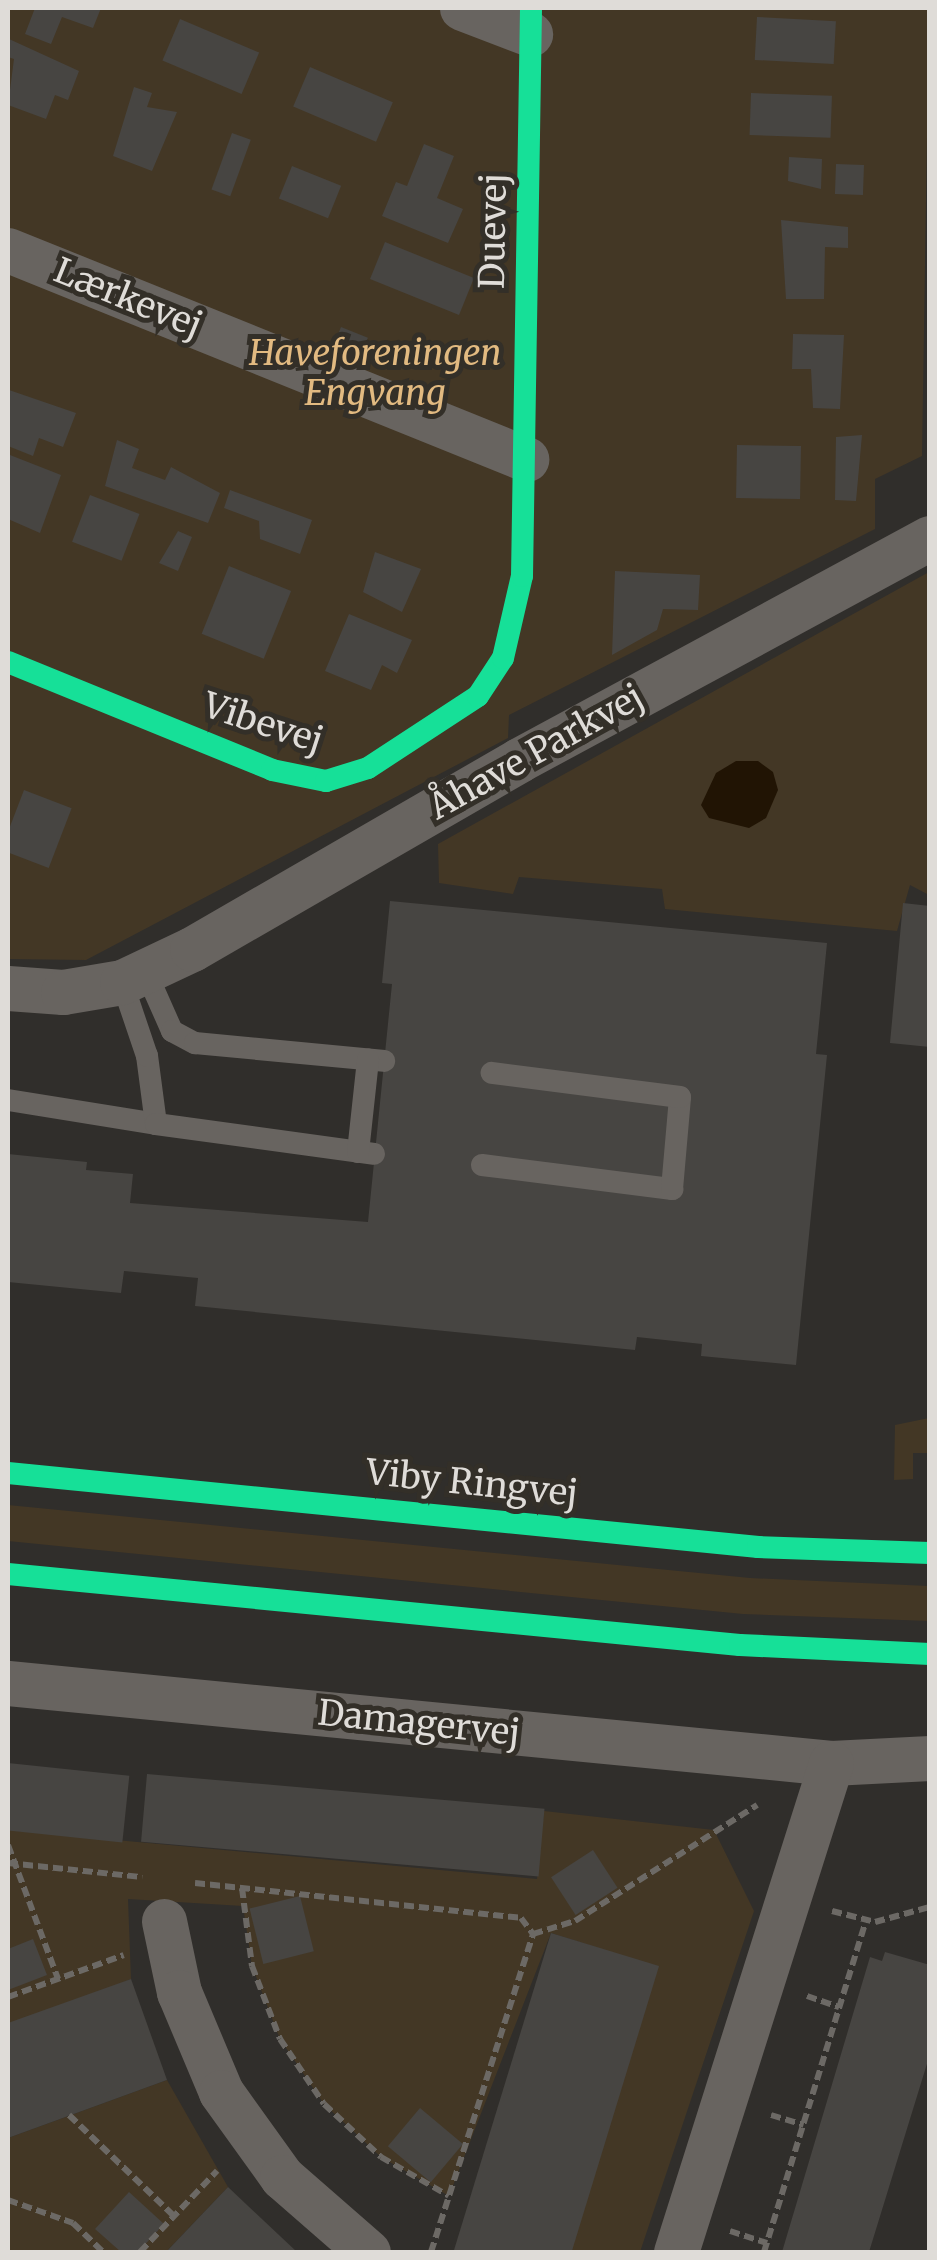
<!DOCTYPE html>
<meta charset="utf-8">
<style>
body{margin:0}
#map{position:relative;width:937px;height:2260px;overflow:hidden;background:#302e2b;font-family:Merriweather,serif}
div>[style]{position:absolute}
.green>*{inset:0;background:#433725}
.water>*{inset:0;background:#211404}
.building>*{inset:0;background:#474542;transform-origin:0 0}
.path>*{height:6px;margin-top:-3px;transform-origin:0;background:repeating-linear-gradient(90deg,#6c6965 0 10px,transparent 0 15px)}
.lane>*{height:22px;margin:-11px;padding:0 11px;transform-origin:11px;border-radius:11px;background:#686460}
.street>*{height:45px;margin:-22.5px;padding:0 22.5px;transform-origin:22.5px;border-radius:22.5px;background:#686460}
.fast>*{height:22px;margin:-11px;padding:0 11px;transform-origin:11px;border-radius:11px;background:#16e098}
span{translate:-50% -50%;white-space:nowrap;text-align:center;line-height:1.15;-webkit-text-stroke:10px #332f28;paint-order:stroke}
.street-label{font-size:35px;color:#dfdcd8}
.park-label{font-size:35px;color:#e2ba81;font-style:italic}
.frame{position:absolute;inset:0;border:10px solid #dfdcd8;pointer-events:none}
</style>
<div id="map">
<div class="green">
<div style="clip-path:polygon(8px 8px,929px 8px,922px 456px,875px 479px,875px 529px,509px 715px,508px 738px,86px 960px,8px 959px)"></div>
<div style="clip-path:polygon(929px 572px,929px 895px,910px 885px,897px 931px,665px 909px,662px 889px,519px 877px,513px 894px,439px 883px,438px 844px)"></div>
<div style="clip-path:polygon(929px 1418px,929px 1453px,913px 1453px,913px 1479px,894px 1480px,895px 1425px)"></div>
<div style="clip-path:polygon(8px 1505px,750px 1578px,929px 1586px,929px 1621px,743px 1614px,8px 1541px)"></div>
<div style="clip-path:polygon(544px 1811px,714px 1830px,754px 1911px,640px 2252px,567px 2252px,658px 1967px,551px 1933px,449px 2196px,381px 2157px,324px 2104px,280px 2039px,252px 1966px,243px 1906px,128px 1899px,131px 1979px,8px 2030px,8px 1830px,537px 1879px)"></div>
<div style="clip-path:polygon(167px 2080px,228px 2187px,166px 2252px,8px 2252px,8px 2138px)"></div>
</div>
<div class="water">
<div style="clip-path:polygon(736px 761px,758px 761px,773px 772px,778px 790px,766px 818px,749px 828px,709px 818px,701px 805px,716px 773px)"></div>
</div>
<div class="building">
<div style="clip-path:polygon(35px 8px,101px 8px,93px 28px,62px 17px,51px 44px,25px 34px)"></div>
<div style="left:757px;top:17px;width:79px;height:43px;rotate:3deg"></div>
<div style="left:180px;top:19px;width:86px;height:45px;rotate:23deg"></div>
<div style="clip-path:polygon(9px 39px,79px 71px,68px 100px,55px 95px,46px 119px,8px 105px,14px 59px,8px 57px)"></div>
<div style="left:310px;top:67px;width:90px;height:43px;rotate:23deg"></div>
<div style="clip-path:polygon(134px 87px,152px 93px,147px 107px,177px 112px,152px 171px,113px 156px)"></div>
<div style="left:751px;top:93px;width:81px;height:42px;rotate:2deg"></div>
<div style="left:232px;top:133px;width:20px;height:60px;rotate:20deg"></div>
<div style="clip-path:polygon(424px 144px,454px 156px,437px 198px,463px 209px,448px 243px,382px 216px,396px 182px,407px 186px)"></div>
<div style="clip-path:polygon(789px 157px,822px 159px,821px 189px,788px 181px)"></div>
<div style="left:836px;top:164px;width:28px;height:30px;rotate:2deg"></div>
<div style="left:292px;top:166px;width:53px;height:35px;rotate:22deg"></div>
<div style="clip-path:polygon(781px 220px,848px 227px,848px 248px,825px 247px,824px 299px,786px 299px)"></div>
<div style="left:385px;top:242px;width:96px;height:40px;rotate:22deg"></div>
<div style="left:341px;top:327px;width:29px;height:23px;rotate:22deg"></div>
<div style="clip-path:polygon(793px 334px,844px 335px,840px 409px,813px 408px,811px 369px,792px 369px)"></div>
<div style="clip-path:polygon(9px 390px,76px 413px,63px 447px,39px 438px,33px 456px,8px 446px)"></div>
<div style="clip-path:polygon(862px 435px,856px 501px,835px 500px,836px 437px)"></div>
<div style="clip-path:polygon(117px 440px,139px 449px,132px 468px,165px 480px,171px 467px,220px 493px,208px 523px,105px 486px)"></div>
<div style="left:737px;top:445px;width:64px;height:53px;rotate:1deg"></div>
<div style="clip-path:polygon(10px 455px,61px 475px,40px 533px,8px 519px)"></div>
<div style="clip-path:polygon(230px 490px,312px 520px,300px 554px,260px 539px,259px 521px,224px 508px)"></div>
<div style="left:90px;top:495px;width:53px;height:50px;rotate:21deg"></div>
<div style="clip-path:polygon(178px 531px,192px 537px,178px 571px,159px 563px)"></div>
<div style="clip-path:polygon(375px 552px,421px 569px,402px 612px,363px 592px)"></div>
<div style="left:229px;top:566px;width:67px;height:73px;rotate:22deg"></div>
<div style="clip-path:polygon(615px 571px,700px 575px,698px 610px,663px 609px,657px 630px,612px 655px)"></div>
<div style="clip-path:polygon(349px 614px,412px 640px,397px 673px,382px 665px,371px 690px,325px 671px)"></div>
<div style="left:24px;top:790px;width:51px;height:64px;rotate:21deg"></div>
<div style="clip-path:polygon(390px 901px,827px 943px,816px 1054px,827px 1055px,796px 1365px,701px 1356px,702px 1344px,637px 1337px,635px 1350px,195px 1306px,198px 1278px,124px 1271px,121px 1293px,8px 1282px,8px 1154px,87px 1162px,86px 1170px,133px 1174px,130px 1203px,368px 1222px,392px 984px,382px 983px)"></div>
<div style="clip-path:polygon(903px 903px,930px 906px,930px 1047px,890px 1043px)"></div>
<div style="left:8px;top:1763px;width:122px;height:67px;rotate:6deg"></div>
<div style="left:147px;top:1774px;width:399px;height:68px;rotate:5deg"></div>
<div style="left:593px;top:1850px;width:45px;height:50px;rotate:57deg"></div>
<div style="left:300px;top:1896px;width:57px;height:52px;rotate:76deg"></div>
<div style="left:551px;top:1933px;width:113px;height:335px;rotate:17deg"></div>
<div style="clip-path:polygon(33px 1939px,47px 1975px,8px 1990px,8px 1949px)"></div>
<div style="clip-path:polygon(885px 1952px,930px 1965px,930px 2054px,869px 2252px,782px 2252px,870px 1957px,882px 1961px)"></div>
<div style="clip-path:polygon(131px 1979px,167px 2080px,8px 2138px,8px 2023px)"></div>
<div style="left:420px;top:2108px;width:56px;height:50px;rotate:40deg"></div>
<div style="clip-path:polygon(228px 2187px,297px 2252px,166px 2252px)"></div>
<div style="clip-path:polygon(129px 2192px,164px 2224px,138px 2252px,121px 2252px,95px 2229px)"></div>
</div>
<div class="path">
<div style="left:8px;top:1845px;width:143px;rotate:69.5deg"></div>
<div style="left:8px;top:1863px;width:135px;rotate:6deg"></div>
<div style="left:195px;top:1883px;width:328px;rotate:6.1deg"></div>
<div style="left:521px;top:1918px;width:20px;rotate:53deg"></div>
<div style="left:242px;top:1888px;width:79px;rotate:82.7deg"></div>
<div style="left:252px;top:1966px;width:78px;rotate:69deg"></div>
<div style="left:280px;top:2039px;width:78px;rotate:55.9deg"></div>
<div style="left:324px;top:2104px;width:78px;rotate:42.9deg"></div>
<div style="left:381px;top:2157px;width:78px;rotate:29.8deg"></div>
<div style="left:832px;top:1911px;width:44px;rotate:14.3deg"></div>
<div style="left:875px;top:1922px;width:57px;rotate:-15.3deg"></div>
<div style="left:807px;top:1996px;width:34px;rotate:19deg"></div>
<div style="left:8px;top:1997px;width:123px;rotate:-19.9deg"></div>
<div style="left:69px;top:2115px;width:146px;rotate:43.9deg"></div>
<div style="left:771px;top:2115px;width:34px;rotate:17deg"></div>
<div style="left:8px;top:2200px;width:69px;rotate:19.5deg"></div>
<div style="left:73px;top:2223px;width:42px;rotate:44deg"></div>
<div style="left:730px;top:2231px;width:39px;rotate:18deg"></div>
<div style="left:140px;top:2252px;width:112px;rotate:-46.5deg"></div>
<div style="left:431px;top:2252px;width:334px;rotate:-72.2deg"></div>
<div style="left:533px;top:1934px;width:44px;rotate:-17.2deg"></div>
<div style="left:575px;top:1921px;width:216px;rotate:-32.5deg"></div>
<div style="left:764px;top:2252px;width:347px;rotate:-72.9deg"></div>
</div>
<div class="lane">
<div style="left:145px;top:970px;width:67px;rotate:66.1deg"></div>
<div style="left:172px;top:1031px;width:26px;rotate:28deg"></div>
<div style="left:195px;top:1043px;width:190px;rotate:5.4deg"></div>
<div style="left:8px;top:1100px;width:150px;rotate:9.2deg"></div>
<div style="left:156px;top:1124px;width:69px;rotate:-97.5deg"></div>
<div style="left:147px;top:1056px;width:78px;rotate:-108.7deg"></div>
<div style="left:156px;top:1124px;width:220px;rotate:7.8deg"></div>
<div style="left:358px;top:1152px;width:93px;rotate:-83.8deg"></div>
<div style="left:482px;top:1165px;width:192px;rotate:7.2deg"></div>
<div style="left:672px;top:1189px;width:92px;rotate:-85deg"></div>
<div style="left:680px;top:1097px;width:190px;rotate:-172.7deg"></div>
</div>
<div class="street">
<div style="left:462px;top:8px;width:73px;rotate:20.9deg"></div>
<div style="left:8px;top:250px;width:559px;rotate:21.97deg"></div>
<div style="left:8px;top:988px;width:55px;rotate:4.2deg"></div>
<div style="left:63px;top:992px;width:60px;rotate:-9.6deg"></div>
<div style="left:122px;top:982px;width:77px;rotate:-25.2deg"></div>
<div style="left:192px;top:949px;width:378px;rotate:-30deg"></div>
<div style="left:519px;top:760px;width:467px;rotate:-28.4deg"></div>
<div style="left:8px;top:1683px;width:827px;rotate:5.55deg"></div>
<div style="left:831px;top:1763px;width:99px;rotate:-2.9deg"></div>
<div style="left:164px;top:1921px;width:73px;rotate:78.1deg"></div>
<div style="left:179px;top:1992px;width:108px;rotate:67.2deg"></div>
<div style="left:221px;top:2092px;width:105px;rotate:54.3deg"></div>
<div style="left:282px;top:2177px;width:114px;rotate:41.1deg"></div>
<div style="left:676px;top:2252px;width:513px;rotate:-72.41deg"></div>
</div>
<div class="fast">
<div style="left:8px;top:662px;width:285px;rotate:22.2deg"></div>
<div style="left:272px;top:770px;width:55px;rotate:11.5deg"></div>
<div style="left:326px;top:781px;width:44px;rotate:-17.2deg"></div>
<div style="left:368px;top:768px;width:131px;rotate:-33.2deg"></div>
<div style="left:478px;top:696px;width:45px;rotate:-56.7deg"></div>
<div style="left:503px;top:658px;width:84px;rotate:-77deg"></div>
<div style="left:522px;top:576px;width:568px;rotate:-89.09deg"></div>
<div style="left:8px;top:1473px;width:754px;rotate:5.63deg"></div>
<div style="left:758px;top:1547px;width:172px;rotate:2deg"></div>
<div style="left:8px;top:1574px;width:735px;rotate:5.54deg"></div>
<div style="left:740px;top:1645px;width:190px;rotate:2.7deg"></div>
</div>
<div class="street-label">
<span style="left:493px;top:231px;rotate:-89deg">Duevej</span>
<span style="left:128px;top:298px;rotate:22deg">Lærkevej</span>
<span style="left:263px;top:723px;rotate:18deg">Vibevej</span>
<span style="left:536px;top:752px;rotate:-29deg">Åhave Parkvej</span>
<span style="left:472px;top:1483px;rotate:6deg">Viby Ringvej</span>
<span style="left:419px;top:1723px;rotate:6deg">Damagervej</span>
</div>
<div class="park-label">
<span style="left:375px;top:373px">Haveforeningen<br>Engvang</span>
</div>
<div class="frame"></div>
</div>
